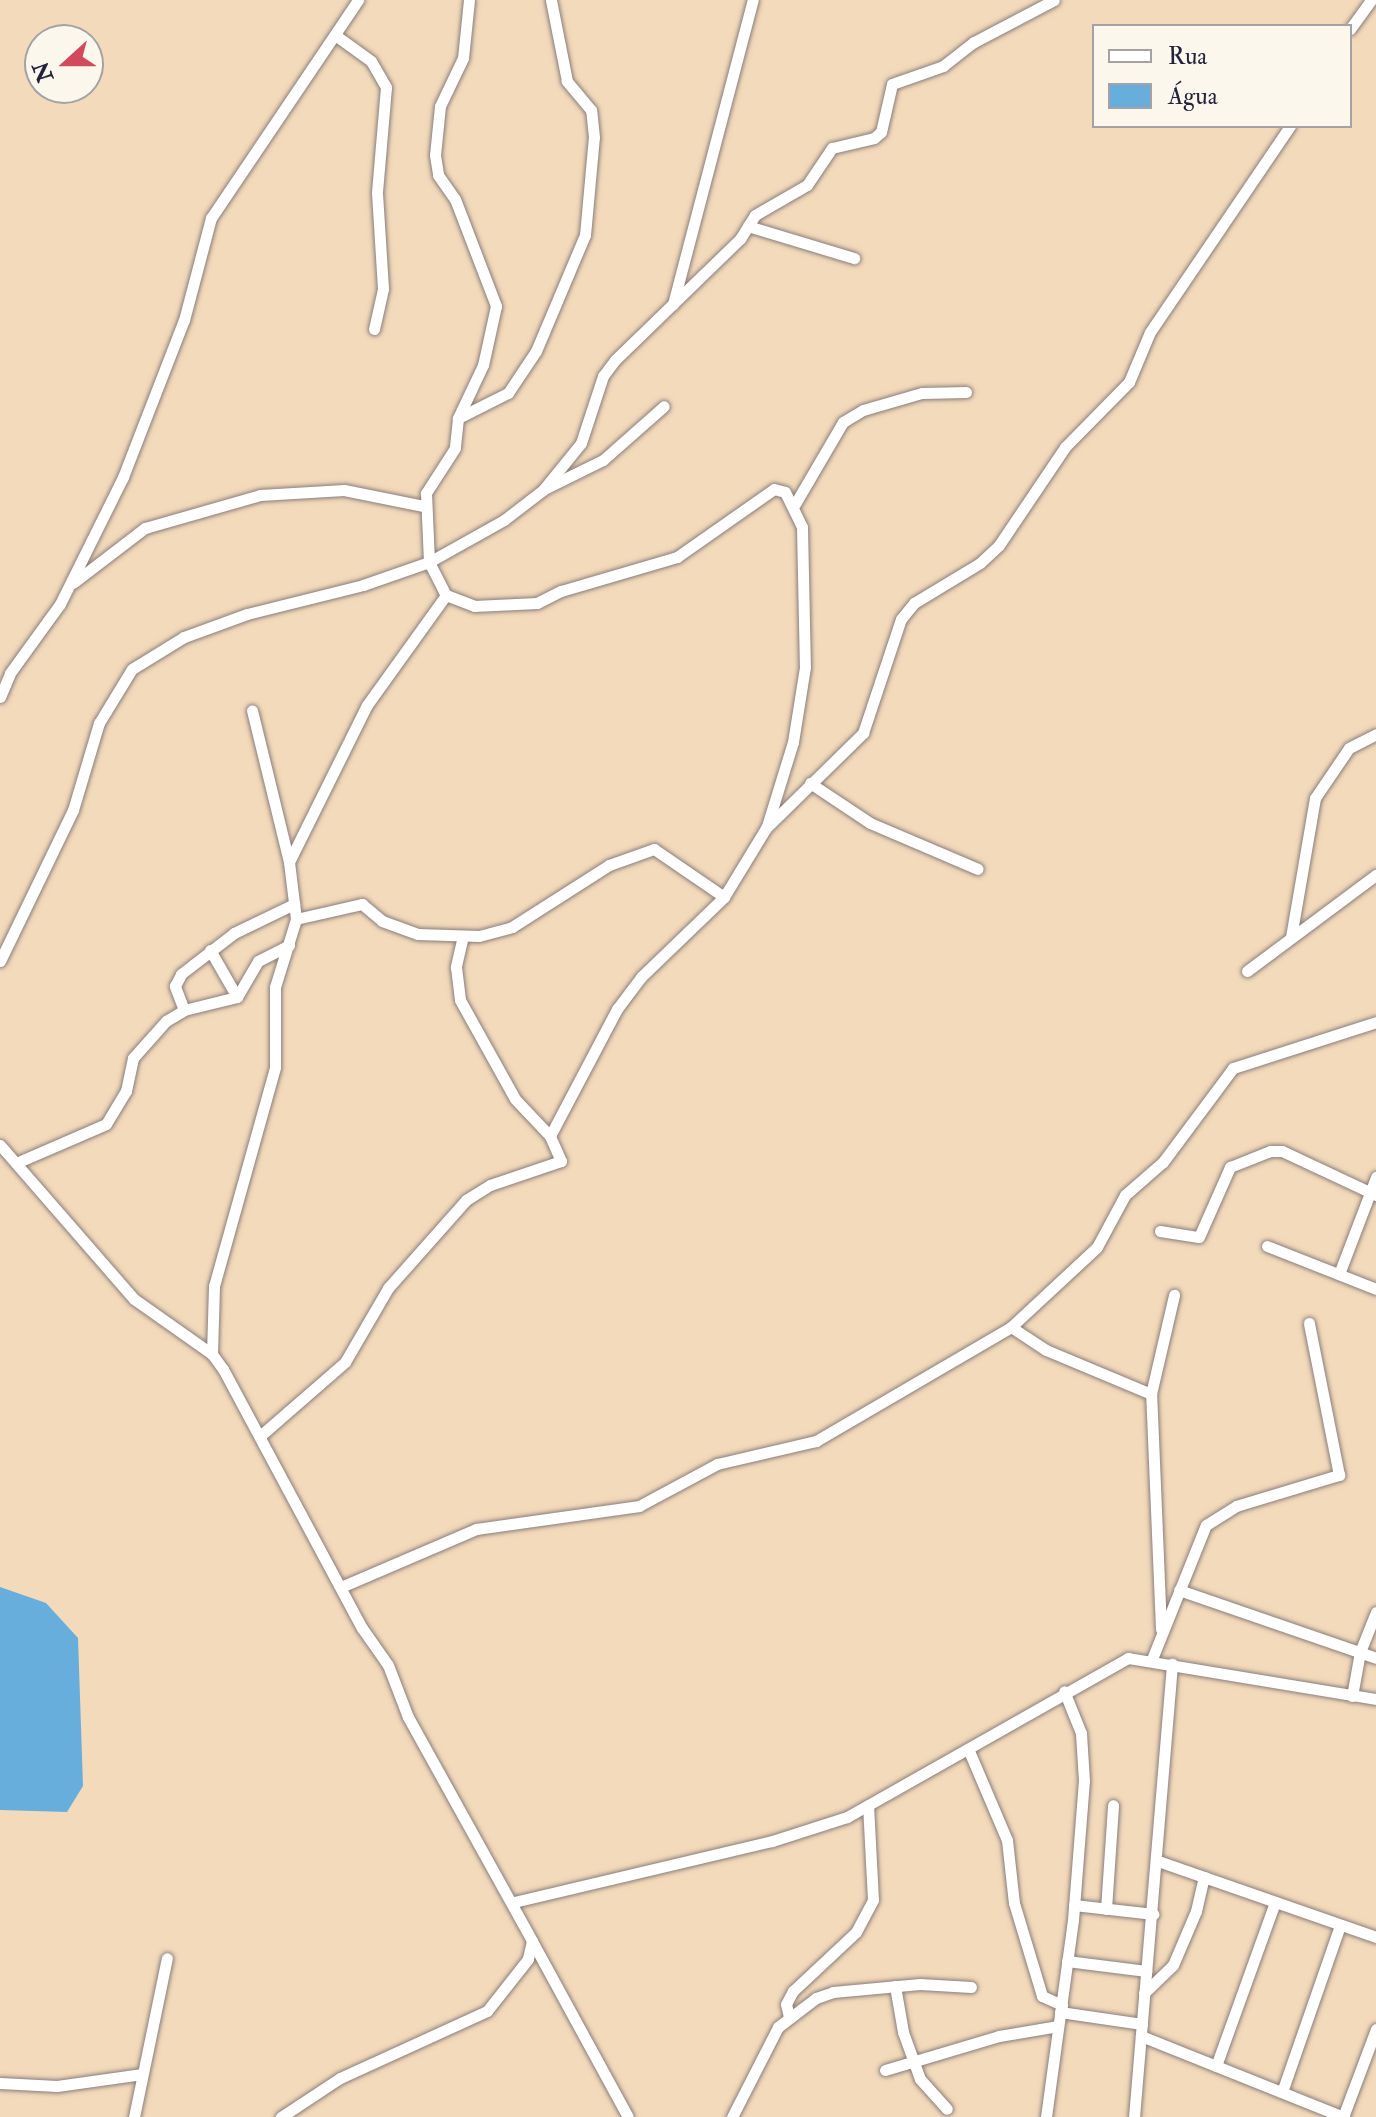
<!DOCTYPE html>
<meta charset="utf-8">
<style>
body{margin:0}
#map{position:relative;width:1376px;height:2117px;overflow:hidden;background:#f3dabb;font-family:"IM FELL Double Pica",serif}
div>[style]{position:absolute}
.water>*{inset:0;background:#67aedd}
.roads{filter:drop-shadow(0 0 2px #8a7e7b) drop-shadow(0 0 2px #8a7e7b)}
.minor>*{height:11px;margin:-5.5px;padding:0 5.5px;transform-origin:5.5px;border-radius:5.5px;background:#fff}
span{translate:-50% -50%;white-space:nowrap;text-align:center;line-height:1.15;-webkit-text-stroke:6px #fbf7ec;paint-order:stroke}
.legend{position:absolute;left:1092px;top:24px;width:260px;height:104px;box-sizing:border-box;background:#fbf7ec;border:2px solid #a4a2a5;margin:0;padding:10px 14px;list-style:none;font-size:24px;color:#22223b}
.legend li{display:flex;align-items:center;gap:16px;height:40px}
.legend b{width:40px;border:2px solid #a4a2a5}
.north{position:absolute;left:24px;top:24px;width:80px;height:80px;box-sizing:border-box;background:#fbf7ec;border:2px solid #a4a2a5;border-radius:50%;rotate:249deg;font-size:22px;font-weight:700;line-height:32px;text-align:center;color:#22223b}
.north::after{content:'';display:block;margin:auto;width:28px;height:36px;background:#d1495b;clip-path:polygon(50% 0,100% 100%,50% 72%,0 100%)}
</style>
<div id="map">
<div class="water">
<div style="clip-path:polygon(0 1587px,46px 1603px,78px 1638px,83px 1786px,67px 1812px,0 1810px)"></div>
</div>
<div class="roads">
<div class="minor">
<div style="left:469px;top:0;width:58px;rotate:95.9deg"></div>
<div style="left:463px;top:58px;width:53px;rotate:115.6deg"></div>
<div style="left:440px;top:106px;width:49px;rotate:95.8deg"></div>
<div style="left:435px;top:155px;width:20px;rotate:81deg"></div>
<div style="left:438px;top:175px;width:29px;rotate:55deg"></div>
<div style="left:455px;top:199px;width:115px;rotate:69deg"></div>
<div style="left:496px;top:306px;width:60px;rotate:102.4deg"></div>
<div style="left:483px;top:365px;width:59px;rotate:115.3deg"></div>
<div style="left:458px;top:418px;width:30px;rotate:96deg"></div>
<div style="left:455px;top:448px;width:54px;rotate:122.8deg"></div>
<div style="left:426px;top:493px;width:69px;rotate:87.5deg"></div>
<div style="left:429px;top:562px;width:37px;rotate:63deg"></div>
<div style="left:446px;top:595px;width:30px;rotate:21deg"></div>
<div style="left:474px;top:606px;width:63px;rotate:-2.7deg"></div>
<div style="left:537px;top:603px;width:27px;rotate:-27deg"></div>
<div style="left:561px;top:591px;width:121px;rotate:-16.3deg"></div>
<div style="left:677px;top:557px;width:118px;rotate:-35deg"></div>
<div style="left:774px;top:489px;width:11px;rotate:15deg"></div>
<div style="left:785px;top:492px;width:39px;rotate:64deg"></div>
<div style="left:802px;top:527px;width:140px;rotate:88.8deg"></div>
<div style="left:805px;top:667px;width:76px;rotate:99.1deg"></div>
<div style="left:793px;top:742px;width:88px;rotate:107.2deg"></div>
<div style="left:1350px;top:29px;width:36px;rotate:-54deg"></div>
<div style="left:335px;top:35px;width:44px;rotate:35.8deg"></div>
<div style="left:371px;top:61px;width:30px;rotate:60deg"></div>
<div style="left:386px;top:87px;width:106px;rotate:94.9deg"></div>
<div style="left:377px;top:193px;width:96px;rotate:86.4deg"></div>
<div style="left:383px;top:289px;width:41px;rotate:102.7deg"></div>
<div style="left:748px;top:226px;width:111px;rotate:16.8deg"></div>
<div style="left:673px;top:304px;width:314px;rotate:-75.3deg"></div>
<div style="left:458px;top:418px;width:56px;rotate:-26.6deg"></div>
<div style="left:508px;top:393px;width:50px;rotate:-56.3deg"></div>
<div style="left:536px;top:351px;width:126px;rotate:-67.1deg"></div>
<div style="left:585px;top:235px;width:98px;rotate:-84.8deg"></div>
<div style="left:594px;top:137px;width:27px;rotate:-96deg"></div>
<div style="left:591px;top:110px;width:38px;rotate:-130deg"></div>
<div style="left:567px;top:81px;width:83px;rotate:-101.2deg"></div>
<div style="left:544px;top:489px;width:66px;rotate:-26.2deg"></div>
<div style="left:603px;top:460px;width:81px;rotate:-41.5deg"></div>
<div style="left:795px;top:504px;width:95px;rotate:-59.7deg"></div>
<div style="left:843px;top:422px;width:23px;rotate:-31deg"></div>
<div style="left:863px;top:410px;width:61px;rotate:-16.1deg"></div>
<div style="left:922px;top:393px;width:44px;rotate:-1.3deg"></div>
<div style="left:73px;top:583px;width:91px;rotate:-37.4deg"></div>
<div style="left:145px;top:528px;width:120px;rotate:-16deg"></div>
<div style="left:260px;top:495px;width:84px;rotate:-3.4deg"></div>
<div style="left:344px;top:490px;width:81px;rotate:11.4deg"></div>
<div style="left:0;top:697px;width:26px;rotate:-67deg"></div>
<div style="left:10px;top:673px;width:85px;rotate:-54.1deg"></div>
<div style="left:60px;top:604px;width:142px;rotate:-63.6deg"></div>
<div style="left:123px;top:477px;width:168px;rotate:-68.8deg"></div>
<div style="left:184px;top:320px;width:106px;rotate:-75.2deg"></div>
<div style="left:211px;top:218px;width:263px;rotate:-56deg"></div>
<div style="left:810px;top:783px;width:72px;rotate:33.7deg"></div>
<div style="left:870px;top:823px;width:117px;rotate:23.1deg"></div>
<div style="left:289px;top:862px;width:175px;rotate:-63.6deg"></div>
<div style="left:367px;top:705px;width:135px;rotate:-54.3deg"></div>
<div style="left:296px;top:919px;width:68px;rotate:-12.8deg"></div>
<div style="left:362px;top:904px;width:26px;rotate:40deg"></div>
<div style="left:382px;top:921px;width:38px;rotate:20deg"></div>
<div style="left:418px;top:934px;width:61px;rotate:1.9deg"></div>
<div style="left:479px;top:936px;width:34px;rotate:-15deg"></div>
<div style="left:512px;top:927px;width:115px;rotate:-32.6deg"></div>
<div style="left:609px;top:865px;width:48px;rotate:-19.6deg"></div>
<div style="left:654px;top:849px;width:85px;rotate:34.4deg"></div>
<div style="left:1291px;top:937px;width:141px;rotate:-80.2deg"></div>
<div style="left:1315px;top:798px;width:60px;rotate:-55.8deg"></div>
<div style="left:1349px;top:748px;width:30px;rotate:-27deg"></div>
<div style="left:462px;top:940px;width:28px;rotate:103deg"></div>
<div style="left:456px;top:967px;width:33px;rotate:83deg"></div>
<div style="left:460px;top:1000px;width:113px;rotate:60.9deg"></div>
<div style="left:515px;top:1099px;width:51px;rotate:46.6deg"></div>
<div style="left:210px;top:950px;width:54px;rotate:60.1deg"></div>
<div style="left:0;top:961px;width:168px;rotate:-64.2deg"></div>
<div style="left:73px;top:810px;width:91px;rotate:-73.4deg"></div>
<div style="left:99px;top:723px;width:63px;rotate:-58.6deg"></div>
<div style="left:132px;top:669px;width:61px;rotate:-31.6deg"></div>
<div style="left:184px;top:637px;width:67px;rotate:-20.1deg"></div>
<div style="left:247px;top:614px;width:120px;rotate:-14deg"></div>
<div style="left:363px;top:585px;width:70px;rotate:-19.2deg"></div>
<div style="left:429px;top:562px;width:86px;rotate:-29.2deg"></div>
<div style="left:504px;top:520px;width:49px;rotate:-37.6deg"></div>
<div style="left:543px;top:490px;width:60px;rotate:-51deg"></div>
<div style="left:581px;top:443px;width:71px;rotate:-71.8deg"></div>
<div style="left:603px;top:376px;width:20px;rotate:-53deg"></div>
<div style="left:615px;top:360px;width:174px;rotate:-44.1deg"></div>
<div style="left:740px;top:239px;width:28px;rotate:-58deg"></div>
<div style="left:755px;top:215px;width:60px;rotate:-30deg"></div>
<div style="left:807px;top:185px;width:45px;rotate:-56deg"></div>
<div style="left:832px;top:148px;width:43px;rotate:-13.4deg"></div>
<div style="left:874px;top:138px;width:9px;rotate:-41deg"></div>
<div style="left:881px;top:132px;width:49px;rotate:-77.1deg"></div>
<div style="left:892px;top:84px;width:54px;rotate:-19.4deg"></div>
<div style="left:943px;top:66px;width:39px;rotate:-38deg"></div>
<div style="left:974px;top:42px;width:90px;rotate:-27.7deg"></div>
<div style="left:1247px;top:971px;width:161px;rotate:-36.7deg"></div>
<div style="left:184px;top:1010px;width:26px;rotate:-111deg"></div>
<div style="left:175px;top:986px;width:13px;rotate:-63deg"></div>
<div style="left:181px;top:974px;width:67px;rotate:-37.7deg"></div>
<div style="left:234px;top:933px;width:67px;rotate:-25.8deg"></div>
<div style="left:0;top:1145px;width:204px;rotate:49deg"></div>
<div style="left:134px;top:1299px;width:95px;rotate:35.2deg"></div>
<div style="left:212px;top:1354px;width:19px;rotate:54deg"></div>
<div style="left:223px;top:1369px;width:294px;rotate:61.8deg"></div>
<div style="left:362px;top:1628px;width:45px;rotate:54.9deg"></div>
<div style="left:388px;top:1665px;width:56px;rotate:69deg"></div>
<div style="left:408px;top:1717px;width:256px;rotate:61deg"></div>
<div style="left:532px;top:1941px;width:18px;rotate:103deg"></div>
<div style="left:528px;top:1959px;width:66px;rotate:128.3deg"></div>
<div style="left:487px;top:2011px;width:162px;rotate:155.5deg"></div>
<div style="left:340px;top:2078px;width:71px;rotate:146.5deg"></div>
<div style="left:16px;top:1163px;width:98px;rotate:-23.4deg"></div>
<div style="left:106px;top:1124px;width:39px;rotate:-59deg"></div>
<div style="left:126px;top:1091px;width:34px;rotate:-78deg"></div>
<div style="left:133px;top:1058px;width:50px;rotate:-48.3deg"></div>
<div style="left:166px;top:1021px;width:21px;rotate:-31deg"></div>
<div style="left:184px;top:1010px;width:55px;rotate:-13.8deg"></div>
<div style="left:237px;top:997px;width:42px;rotate:-59.7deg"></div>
<div style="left:258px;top:961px;width:35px;rotate:-27deg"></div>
<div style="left:1160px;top:1231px;width:39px;rotate:9deg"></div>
<div style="left:1199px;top:1237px;width:77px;rotate:-66.1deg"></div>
<div style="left:1230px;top:1167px;width:43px;rotate:-21.8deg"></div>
<div style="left:1270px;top:1151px;width:12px"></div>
<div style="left:1282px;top:1151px;width:104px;rotate:25.1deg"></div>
<div style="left:1267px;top:1246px;width:117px;rotate:21.5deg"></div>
<div style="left:1339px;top:1274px;width:104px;rotate:-69.1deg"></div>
<div style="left:1011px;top:1327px;width:42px;rotate:33.3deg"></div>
<div style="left:1046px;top:1350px;width:114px;rotate:22.7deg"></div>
<div style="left:212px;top:1354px;width:68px;rotate:-88.3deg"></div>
<div style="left:214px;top:1286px;width:227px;rotate:-74.4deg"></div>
<div style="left:275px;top:1067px;width:80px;rotate:-90deg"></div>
<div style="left:275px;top:987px;width:71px;rotate:-72.8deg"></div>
<div style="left:296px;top:919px;width:57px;rotate:-97deg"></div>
<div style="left:289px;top:862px;width:156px;rotate:-103.7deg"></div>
<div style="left:260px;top:1436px;width:113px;rotate:-41deg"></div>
<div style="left:345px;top:1362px;width:86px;rotate:-59.8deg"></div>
<div style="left:388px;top:1288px;width:118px;rotate:-48.4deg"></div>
<div style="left:466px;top:1200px;width:28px;rotate:-32deg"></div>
<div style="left:490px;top:1185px;width:75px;rotate:-18.7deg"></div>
<div style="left:561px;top:1161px;width:27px;rotate:-114deg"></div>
<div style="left:550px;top:1136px;width:144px;rotate:-62.2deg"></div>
<div style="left:617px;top:1009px;width:40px;rotate:-53deg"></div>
<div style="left:641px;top:977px;width:115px;rotate:-43.9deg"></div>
<div style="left:724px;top:897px;width:81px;rotate:-58.7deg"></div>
<div style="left:766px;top:828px;width:136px;rotate:-44.4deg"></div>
<div style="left:863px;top:733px;width:120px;rotate:-71.6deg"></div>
<div style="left:901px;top:619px;width:21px;rotate:-51deg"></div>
<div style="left:914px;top:603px;width:77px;rotate:-31.2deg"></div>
<div style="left:980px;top:563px;width:26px;rotate:-43deg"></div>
<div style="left:999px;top:545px;width:118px;rotate:-56deg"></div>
<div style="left:1065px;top:447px;width:91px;rotate:-45.4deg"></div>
<div style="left:1129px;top:382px;width:54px;rotate:-67.2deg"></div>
<div style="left:1150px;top:332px;width:249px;rotate:-55.8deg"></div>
<div style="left:341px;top:1587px;width:147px;rotate:-23.2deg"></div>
<div style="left:476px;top:1529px;width:165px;rotate:-8deg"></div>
<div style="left:639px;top:1506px;width:89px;rotate:-28.3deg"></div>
<div style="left:717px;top:1464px;width:102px;rotate:-13.1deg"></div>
<div style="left:816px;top:1441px;width:226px;rotate:-30.3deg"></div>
<div style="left:1011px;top:1327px;width:117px;rotate:-42.9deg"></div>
<div style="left:1097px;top:1247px;width:59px;rotate:-61.7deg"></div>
<div style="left:1125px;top:1195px;width:50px;rotate:-41deg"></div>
<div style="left:1163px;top:1162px;width:117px;rotate:-53.3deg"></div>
<div style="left:1233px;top:1068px;width:150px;rotate:-17.8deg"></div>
<div style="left:1179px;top:1590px;width:208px;rotate:19deg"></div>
<div style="left:1161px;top:1629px;width:235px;rotate:-92.4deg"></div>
<div style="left:1151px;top:1394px;width:102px;rotate:-76.9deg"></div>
<div style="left:1152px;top:1659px;width:144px;rotate:-68.1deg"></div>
<div style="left:1206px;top:1525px;width:36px;rotate:-32deg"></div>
<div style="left:1236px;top:1506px;width:108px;rotate:-16.8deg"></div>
<div style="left:1339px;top:1475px;width:155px;rotate:-101.2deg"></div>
<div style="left:1352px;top:1696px;width:45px;rotate:-79.7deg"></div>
<div style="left:1360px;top:1652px;width:43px;rotate:-68.2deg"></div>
<div style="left:969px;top:1751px;width:97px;rotate:66.9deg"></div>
<div style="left:1007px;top:1840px;width:63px;rotate:83.7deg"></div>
<div style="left:1014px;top:1903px;width:97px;rotate:73.2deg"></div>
<div style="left:1042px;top:1996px;width:22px;rotate:24deg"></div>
<div style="left:1158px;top:1861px;width:231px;rotate:19.2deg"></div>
<div style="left:514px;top:1902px;width:265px;rotate:-13.3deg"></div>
<div style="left:772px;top:1841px;width:79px;rotate:-17.7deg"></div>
<div style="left:847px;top:1817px;width:323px;rotate:-29.5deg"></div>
<div style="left:1128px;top:1658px;width:251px;rotate:9.4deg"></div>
<div style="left:1074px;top:1905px;width:80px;rotate:6.5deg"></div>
<div style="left:1106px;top:1909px;width:104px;rotate:-86.1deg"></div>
<div style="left:532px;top:1941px;width:200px;rotate:61.4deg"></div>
<div style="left:1067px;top:1961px;width:80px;rotate:7.2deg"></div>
<div style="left:895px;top:1986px;width:47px;rotate:80.1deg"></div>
<div style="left:903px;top:2032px;width:50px;rotate:70.1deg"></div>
<div style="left:920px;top:2079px;width:40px;rotate:48deg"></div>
<div style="left:1144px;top:1993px;width:40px;rotate:-44deg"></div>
<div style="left:1173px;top:1965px;width:59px;rotate:-66.9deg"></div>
<div style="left:1196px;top:1911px;width:35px;rotate:-77deg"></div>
<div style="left:1060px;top:2012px;width:83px;rotate:8.3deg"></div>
<div style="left:789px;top:2017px;width:13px;rotate:-103deg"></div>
<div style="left:786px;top:2004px;width:15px;rotate:-62deg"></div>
<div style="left:793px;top:1991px;width:86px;rotate:-43.1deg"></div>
<div style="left:856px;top:1932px;width:36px;rotate:-62deg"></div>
<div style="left:873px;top:1900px;width:95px;rotate:-93deg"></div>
<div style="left:1141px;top:2036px;width:219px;rotate:21.8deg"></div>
<div style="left:1216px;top:2066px;width:174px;rotate:-70.2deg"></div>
<div style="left:885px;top:2070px;width:119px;rotate:-16.6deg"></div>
<div style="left:999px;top:2036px;width:60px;rotate:-9.6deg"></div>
<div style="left:0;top:2083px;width:57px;rotate:3deg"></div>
<div style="left:57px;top:2086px;width:86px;rotate:-8deg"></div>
<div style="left:1282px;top:2092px;width:177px;rotate:-70.8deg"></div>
<div style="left:134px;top:2117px;width:162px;rotate:-78.3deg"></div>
<div style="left:732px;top:2117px;width:101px;rotate:-62.9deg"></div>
<div style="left:778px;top:2027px;width:48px;rotate:-37.3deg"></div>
<div style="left:816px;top:1998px;width:18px;rotate:-19deg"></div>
<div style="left:833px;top:1992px;width:87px;rotate:-5.3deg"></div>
<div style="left:920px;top:1984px;width:51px;rotate:3.4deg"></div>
<div style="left:1046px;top:2117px;width:199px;rotate:-82.2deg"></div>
<div style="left:1073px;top:1920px;width:139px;rotate:-85.5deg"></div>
<div style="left:1084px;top:1781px;width:48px;rotate:-93.6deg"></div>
<div style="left:1081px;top:1733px;width:45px;rotate:-112deg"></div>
<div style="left:1134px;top:2117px;width:455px;rotate:-85.2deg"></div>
<div style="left:1343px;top:2117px;width:94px;rotate:-69.4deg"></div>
</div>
</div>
<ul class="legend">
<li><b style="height:10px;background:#fff"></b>Rua</li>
<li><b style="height:22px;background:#67aedd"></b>Água</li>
</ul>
<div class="north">N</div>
</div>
